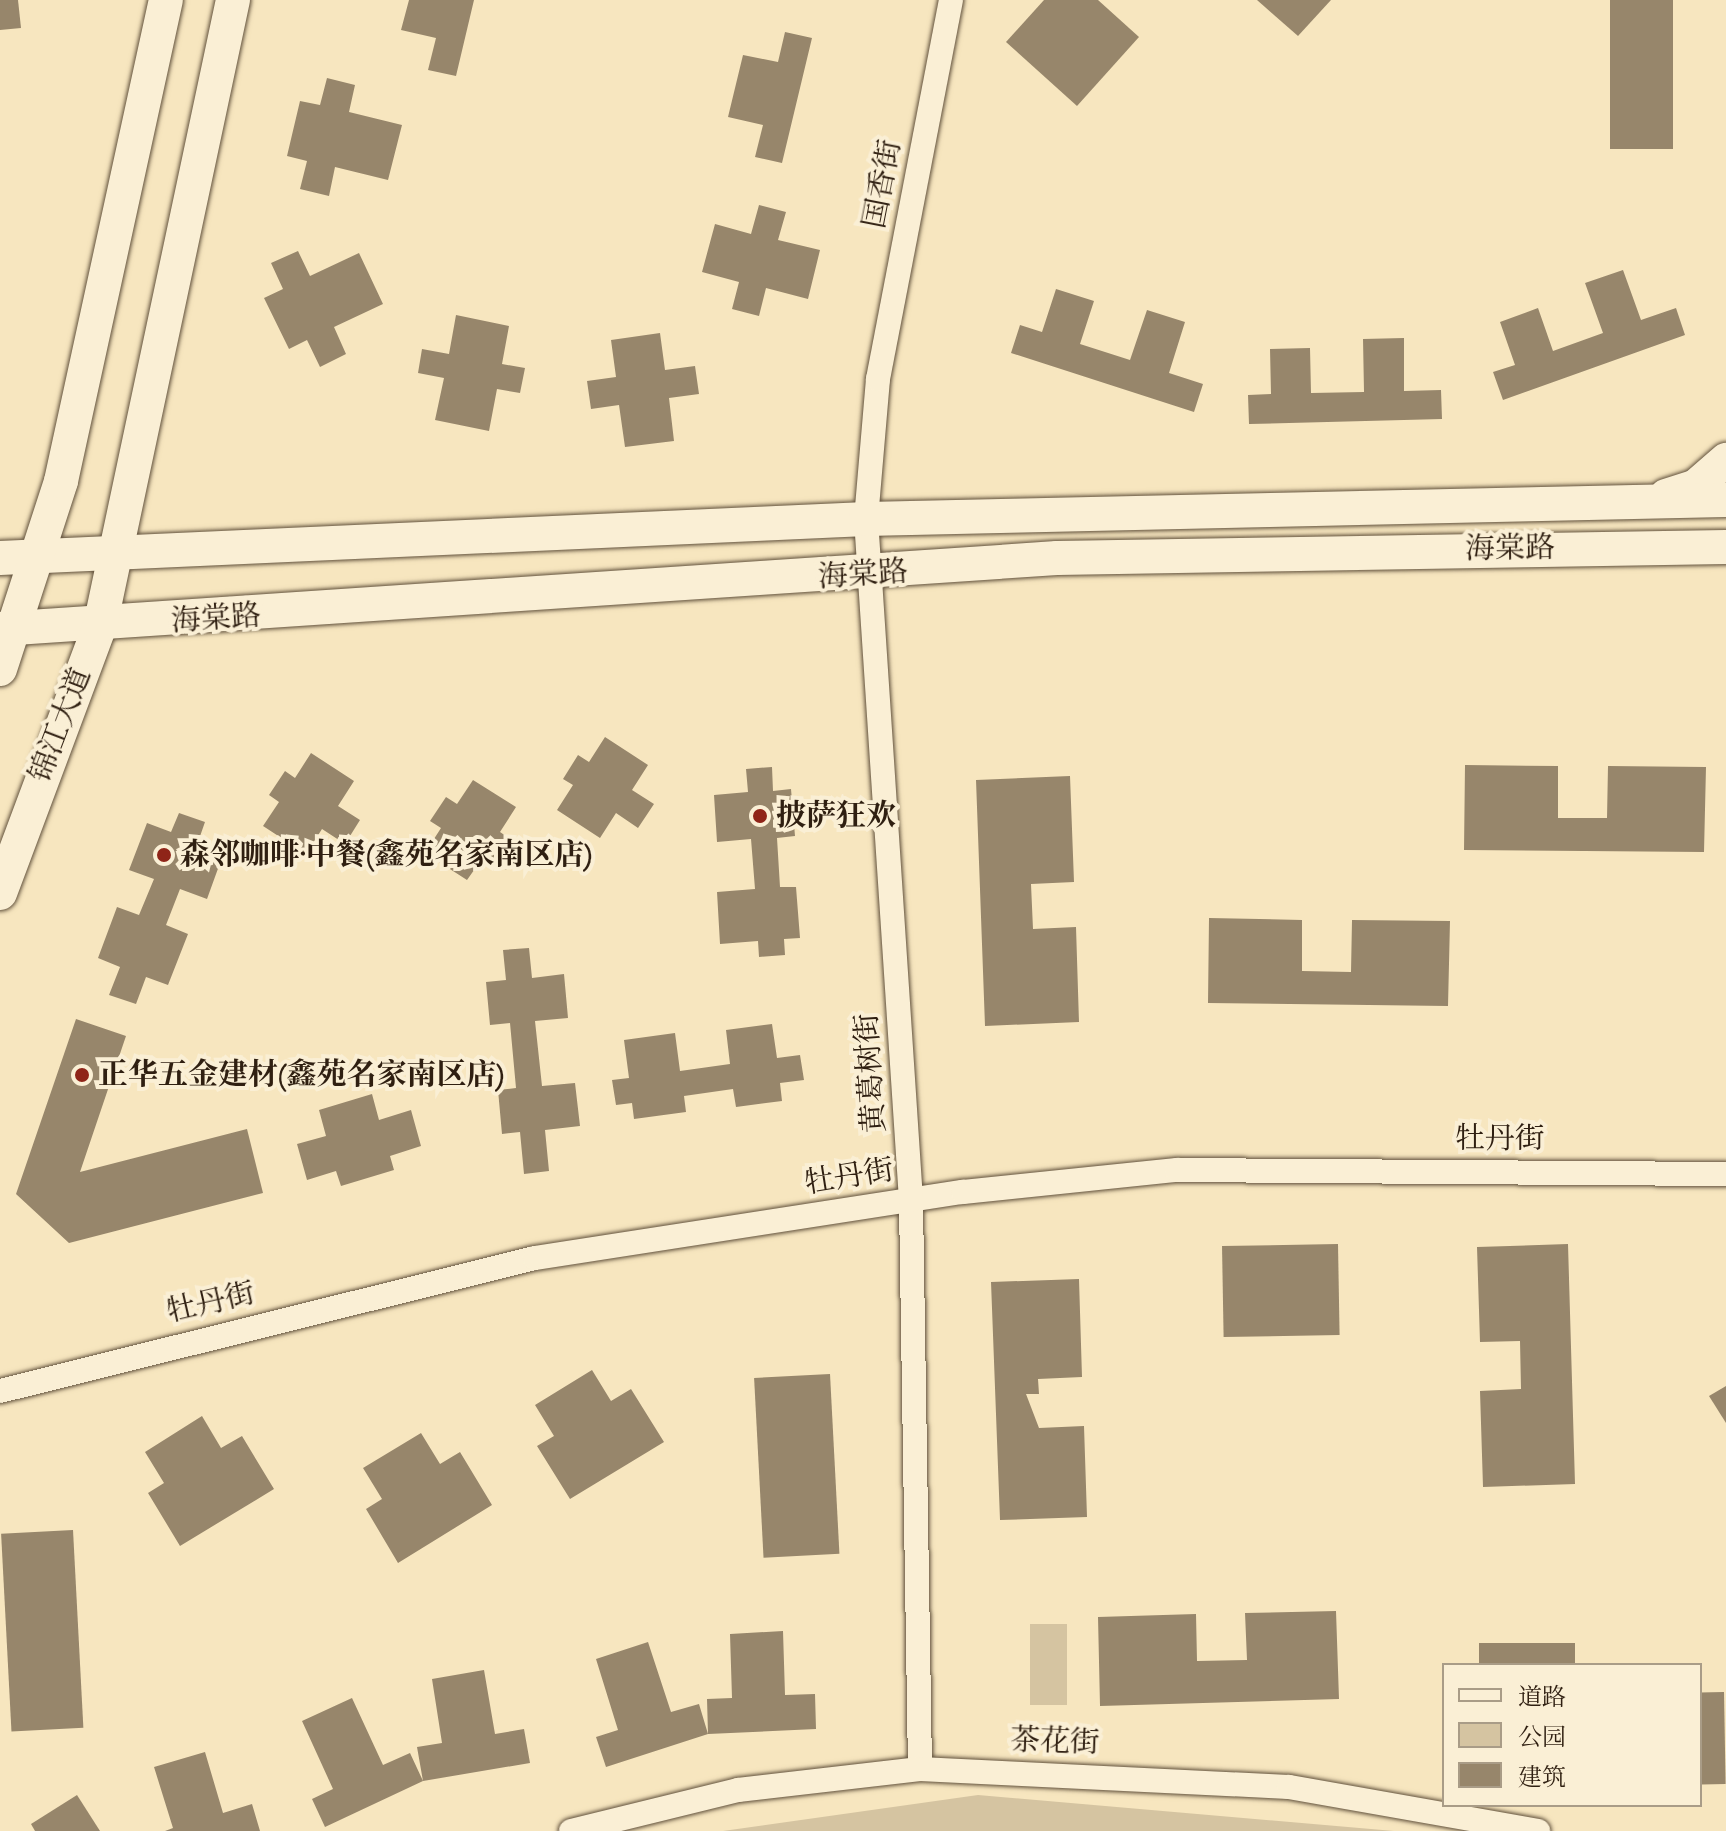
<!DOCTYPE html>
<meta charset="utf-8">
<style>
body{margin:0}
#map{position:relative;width:1726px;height:1831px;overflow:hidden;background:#f7e6bf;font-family:"IM FELL Double Pica","Noto Serif SC",serif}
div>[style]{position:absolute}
.green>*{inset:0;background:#d5c4a1;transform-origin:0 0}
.building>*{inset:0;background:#97866b;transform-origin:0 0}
.roads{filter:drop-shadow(0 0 2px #61513c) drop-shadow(0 0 2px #61513c)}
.street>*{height:24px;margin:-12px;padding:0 12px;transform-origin:12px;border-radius:12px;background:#faefd5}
.secondary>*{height:34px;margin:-17px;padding:0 17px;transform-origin:17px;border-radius:17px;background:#faefd5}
.dots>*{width:22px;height:22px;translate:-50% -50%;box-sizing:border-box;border:4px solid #faefd5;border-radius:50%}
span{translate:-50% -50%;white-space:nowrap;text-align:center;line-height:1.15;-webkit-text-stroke:8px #faefd5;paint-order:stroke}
.street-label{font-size:30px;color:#2f1f11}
.poi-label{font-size:30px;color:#2f1f11;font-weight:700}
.left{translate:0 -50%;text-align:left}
.legend{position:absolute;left:1442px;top:1663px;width:260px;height:144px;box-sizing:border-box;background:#faefd5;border:2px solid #a99c87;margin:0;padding:10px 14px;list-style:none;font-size:24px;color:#2f1f11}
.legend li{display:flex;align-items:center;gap:16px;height:40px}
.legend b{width:40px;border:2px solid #a99c87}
</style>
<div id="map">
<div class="green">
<div style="left:1030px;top:1624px;width:37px;height:81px"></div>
<div style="clip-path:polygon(978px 1795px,1394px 1831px,723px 1831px)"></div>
</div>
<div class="building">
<div style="clip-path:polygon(0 0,18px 0,21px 28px,0 30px)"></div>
<div style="clip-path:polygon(409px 0,474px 0,456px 76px,428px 70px,436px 38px,401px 30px)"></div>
<div style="clip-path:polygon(1044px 0,1098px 0,1139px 37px,1077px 106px,1006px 42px)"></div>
<div style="clip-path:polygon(1257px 0,1331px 0,1298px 36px)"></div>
<div style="left:1610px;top:0;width:63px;height:149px"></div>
<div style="clip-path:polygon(785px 32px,812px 38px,782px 163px,755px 157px,763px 125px,728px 117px,743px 55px,778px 62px)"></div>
<div style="clip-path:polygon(327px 78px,355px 85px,349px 112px,402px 125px,388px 180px,335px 167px,329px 196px,300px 189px,307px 161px,287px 156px,300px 101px,320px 105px)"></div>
<div style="clip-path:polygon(759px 205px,786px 212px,778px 240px,820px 250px,808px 299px,766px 288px,759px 316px,732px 309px,739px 282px,702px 272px,715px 224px,751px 234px)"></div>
<div style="clip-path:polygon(298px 251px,310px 276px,359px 253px,383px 304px,334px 327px,346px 354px,320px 367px,307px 340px,289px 349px,264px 298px,283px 289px,271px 263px)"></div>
<div style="clip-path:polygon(1623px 270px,1641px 320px,1676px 308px,1685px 335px,1503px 400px,1493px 372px,1515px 365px,1500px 322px,1538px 308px,1553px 351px,1603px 333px,1585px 283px)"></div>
<div style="clip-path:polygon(1056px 289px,1094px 301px,1080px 344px,1130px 360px,1147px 310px,1185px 322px,1169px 373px,1203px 384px,1194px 412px,1011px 353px,1020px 325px,1042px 332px)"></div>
<div style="clip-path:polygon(456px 315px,509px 326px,502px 364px,525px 368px,520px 393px,497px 389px,489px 431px,435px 420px,444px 378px,418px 373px,422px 349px,449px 354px)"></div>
<div style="clip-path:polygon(660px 333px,665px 370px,695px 366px,699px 394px,669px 398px,674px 441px,625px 447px,619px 405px,591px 409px,587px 381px,616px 377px,611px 340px)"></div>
<div style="clip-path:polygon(1404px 338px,1404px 391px,1441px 390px,1442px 419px,1249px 424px,1248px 395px,1271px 394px,1270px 349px,1310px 348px,1311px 393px,1364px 392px,1363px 339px)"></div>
<div style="clip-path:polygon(605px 737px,648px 765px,632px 790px,654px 804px,638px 828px,616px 813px,600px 838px,557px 810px,573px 785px,563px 779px,578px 755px,589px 762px)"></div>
<div style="clip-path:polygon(311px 753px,354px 781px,338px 806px,360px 820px,345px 844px,322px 829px,306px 854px,263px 826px,279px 802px,269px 795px,285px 771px,295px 778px)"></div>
<div style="clip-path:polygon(1465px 765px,1558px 766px,1558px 818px,1607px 818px,1608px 766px,1706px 767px,1704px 852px,1464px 850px)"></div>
<div style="clip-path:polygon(772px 767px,773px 791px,791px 789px,795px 836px,777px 838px,780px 887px,796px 887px,800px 938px,784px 939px,785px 955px,759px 957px,758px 941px,720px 944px,717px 892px,755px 889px,751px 839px,717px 842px,714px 795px,748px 792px,746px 769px)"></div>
<div style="clip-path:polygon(1070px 776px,1074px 882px,1031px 884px,1033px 929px,1076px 927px,1079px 1022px,985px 1026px,976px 780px)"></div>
<div style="clip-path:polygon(473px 780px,516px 807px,500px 832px,522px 847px,506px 870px,484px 856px,467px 880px,425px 853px,441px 828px,430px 821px,446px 797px,457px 804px)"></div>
<div style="clip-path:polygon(179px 813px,205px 822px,198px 842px,224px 852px,207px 899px,180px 889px,166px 925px,188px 934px,168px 985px,146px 977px,136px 1004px,109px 995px,120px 967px,98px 958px,117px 907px,139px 915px,154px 879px,129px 870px,147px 823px,171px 832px)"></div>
<div style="clip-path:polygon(1209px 918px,1302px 920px,1302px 971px,1351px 972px,1352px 920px,1450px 921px,1448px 1006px,1208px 1003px)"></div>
<div style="clip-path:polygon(529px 948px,532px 978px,564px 974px,568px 1018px,535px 1021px,542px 1086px,575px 1083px,580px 1126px,545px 1130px,549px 1171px,524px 1174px,520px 1132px,502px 1134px,498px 1090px,516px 1088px,510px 1023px,490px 1025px,486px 982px,506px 980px,503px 950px)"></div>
<div style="clip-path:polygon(76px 1019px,126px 1036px,80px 1172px,247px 1129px,263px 1193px,69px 1243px,16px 1194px)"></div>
<div style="clip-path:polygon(772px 1024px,777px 1058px,800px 1055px,804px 1080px,780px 1083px,782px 1101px,736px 1107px,733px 1089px,684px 1096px,686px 1112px,634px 1119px,632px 1103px,616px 1105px,612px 1080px,629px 1078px,624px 1040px,675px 1033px,680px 1071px,730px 1064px,726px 1030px)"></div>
<div style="clip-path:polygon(372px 1094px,379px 1120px,411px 1110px,421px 1146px,390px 1156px,394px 1170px,341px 1186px,336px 1171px,307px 1180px,297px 1144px,326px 1136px,319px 1110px)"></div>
<div style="left:1338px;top:1244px;width:91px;height:116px;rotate:89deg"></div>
<div style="clip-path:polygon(1568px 1244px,1575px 1484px,1483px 1487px,1480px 1391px,1521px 1389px,1520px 1341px,1480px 1342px,1477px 1247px)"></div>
<div style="clip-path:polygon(1079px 1279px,1082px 1377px,1038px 1379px,1039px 1394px,1026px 1394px,1039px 1428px,1084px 1426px,1087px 1517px,1000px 1520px,991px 1282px)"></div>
<div style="clip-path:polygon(592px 1370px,611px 1401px,631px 1389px,664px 1442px,570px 1499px,537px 1446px,554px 1436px,535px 1405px)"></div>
<div style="left:830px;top:1374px;width:180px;height:76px;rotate:87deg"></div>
<div style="clip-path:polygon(1726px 1386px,1726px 1423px,1709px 1396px)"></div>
<div style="clip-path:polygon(202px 1416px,221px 1448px,242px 1436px,274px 1489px,180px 1546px,148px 1493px,164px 1483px,145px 1452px)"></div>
<div style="clip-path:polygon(421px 1433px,440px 1464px,460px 1452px,492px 1505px,398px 1563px,366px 1509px,382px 1499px,363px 1468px)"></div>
<div style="left:73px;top:1530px;width:198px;height:72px;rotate:87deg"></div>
<div style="clip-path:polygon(1336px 1611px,1339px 1699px,1100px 1706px,1098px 1617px,1196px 1614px,1197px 1661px,1247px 1660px,1245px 1613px)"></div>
<div style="clip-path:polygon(783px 1631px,785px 1695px,815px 1694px,816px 1729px,708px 1734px,707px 1699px,732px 1698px,730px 1634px)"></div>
<div style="clip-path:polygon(648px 1642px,671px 1712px,699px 1704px,708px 1734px,606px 1767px,596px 1737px,618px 1730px,596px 1659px)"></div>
<div style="left:1575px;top:1643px;width:22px;height:96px;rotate:90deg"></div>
<div style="clip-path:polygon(484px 1670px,495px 1734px,524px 1729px,530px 1763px,423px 1781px,325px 1827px,312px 1799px,333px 1789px,302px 1721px,352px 1698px,383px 1765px,410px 1753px,423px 1781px,417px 1747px,442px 1743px,432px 1679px)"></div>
<div style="left:1724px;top:1692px;width:92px;height:24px;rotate:89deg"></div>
<div style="clip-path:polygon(205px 1752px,223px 1813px,252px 1804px,260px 1831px,165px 1831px,173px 1828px,154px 1767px)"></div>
<div style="clip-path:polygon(77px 1795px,100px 1831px,35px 1831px,31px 1824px)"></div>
</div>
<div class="roads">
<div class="street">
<div style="left:0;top:1391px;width:551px;rotate:-13.96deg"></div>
<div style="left:535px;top:1258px;width:433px;rotate:-8.8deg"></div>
<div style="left:963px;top:1192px;width:215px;rotate:-5.9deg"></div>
<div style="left:1177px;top:1170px;width:549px;rotate:0.42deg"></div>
<div style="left:920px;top:1769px;width:569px;rotate:-90.91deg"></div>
<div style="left:911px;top:1200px;width:682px;rotate:-93.78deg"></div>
<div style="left:866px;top:519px;width:141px;rotate:-85.1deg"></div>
<div style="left:878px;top:379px;width:386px;rotate:-79.1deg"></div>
<div style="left:571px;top:1831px;width:172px;rotate:-13.8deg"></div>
<div style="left:738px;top:1790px;width:183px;rotate:-6.6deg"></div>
<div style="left:920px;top:1769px;width:369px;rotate:2.8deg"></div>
<div style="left:1289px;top:1787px;width:253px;rotate:10deg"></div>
</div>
<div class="secondary">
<div style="left:1666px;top:496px;width:32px;rotate:-18deg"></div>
<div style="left:1696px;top:486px;width:40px;rotate:-41deg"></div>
<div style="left:0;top:558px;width:867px;rotate:-2.58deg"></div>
<div style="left:866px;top:519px;width:860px;rotate:-1.27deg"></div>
<div style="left:0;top:629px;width:1059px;rotate:-3.84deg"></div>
<div style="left:1057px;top:558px;width:669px;rotate:-0.94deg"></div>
<div style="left:0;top:669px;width:198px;rotate:-72deg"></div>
<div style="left:61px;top:481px;width:492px;rotate:-77.7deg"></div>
<div style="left:0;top:893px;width:285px;rotate:-69.5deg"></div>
<div style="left:100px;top:626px;width:640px;rotate:-78.01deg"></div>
</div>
</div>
<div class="dots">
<div style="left:760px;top:816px;background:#8f2418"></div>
<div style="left:164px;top:855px;background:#8f2418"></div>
<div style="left:82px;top:1075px;background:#8f2418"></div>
</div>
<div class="street-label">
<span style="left:883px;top:184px;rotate:-79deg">国香街</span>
<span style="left:1510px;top:549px;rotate:-1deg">海棠路</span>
<span style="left:863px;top:575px;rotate:-4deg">海棠路</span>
<span style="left:216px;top:619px;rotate:-4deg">海棠路</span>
<span style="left:61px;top:725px;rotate:-69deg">锦江大道</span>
<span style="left:871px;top:1073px;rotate:-94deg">黄葛树街</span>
<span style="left:1500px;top:1139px">牡丹街</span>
<span style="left:849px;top:1177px;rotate:-9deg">牡丹街</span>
<span style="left:211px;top:1303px;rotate:-13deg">牡丹街</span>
<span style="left:1055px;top:1742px;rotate:2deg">茶花街</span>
</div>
<div class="poi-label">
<span class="left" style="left:776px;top:816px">披萨狂欢</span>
<span class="left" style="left:180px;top:855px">森邻咖啡·中餐(鑫苑名家南区店)</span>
<span class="left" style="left:98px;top:1075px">正华五金建材(鑫苑名家南区店)</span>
</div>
<ul class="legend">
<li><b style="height:10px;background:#faefd5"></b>道路</li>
<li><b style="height:22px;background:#d5c4a1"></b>公园</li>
<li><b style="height:22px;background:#97866b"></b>建筑</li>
</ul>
</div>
